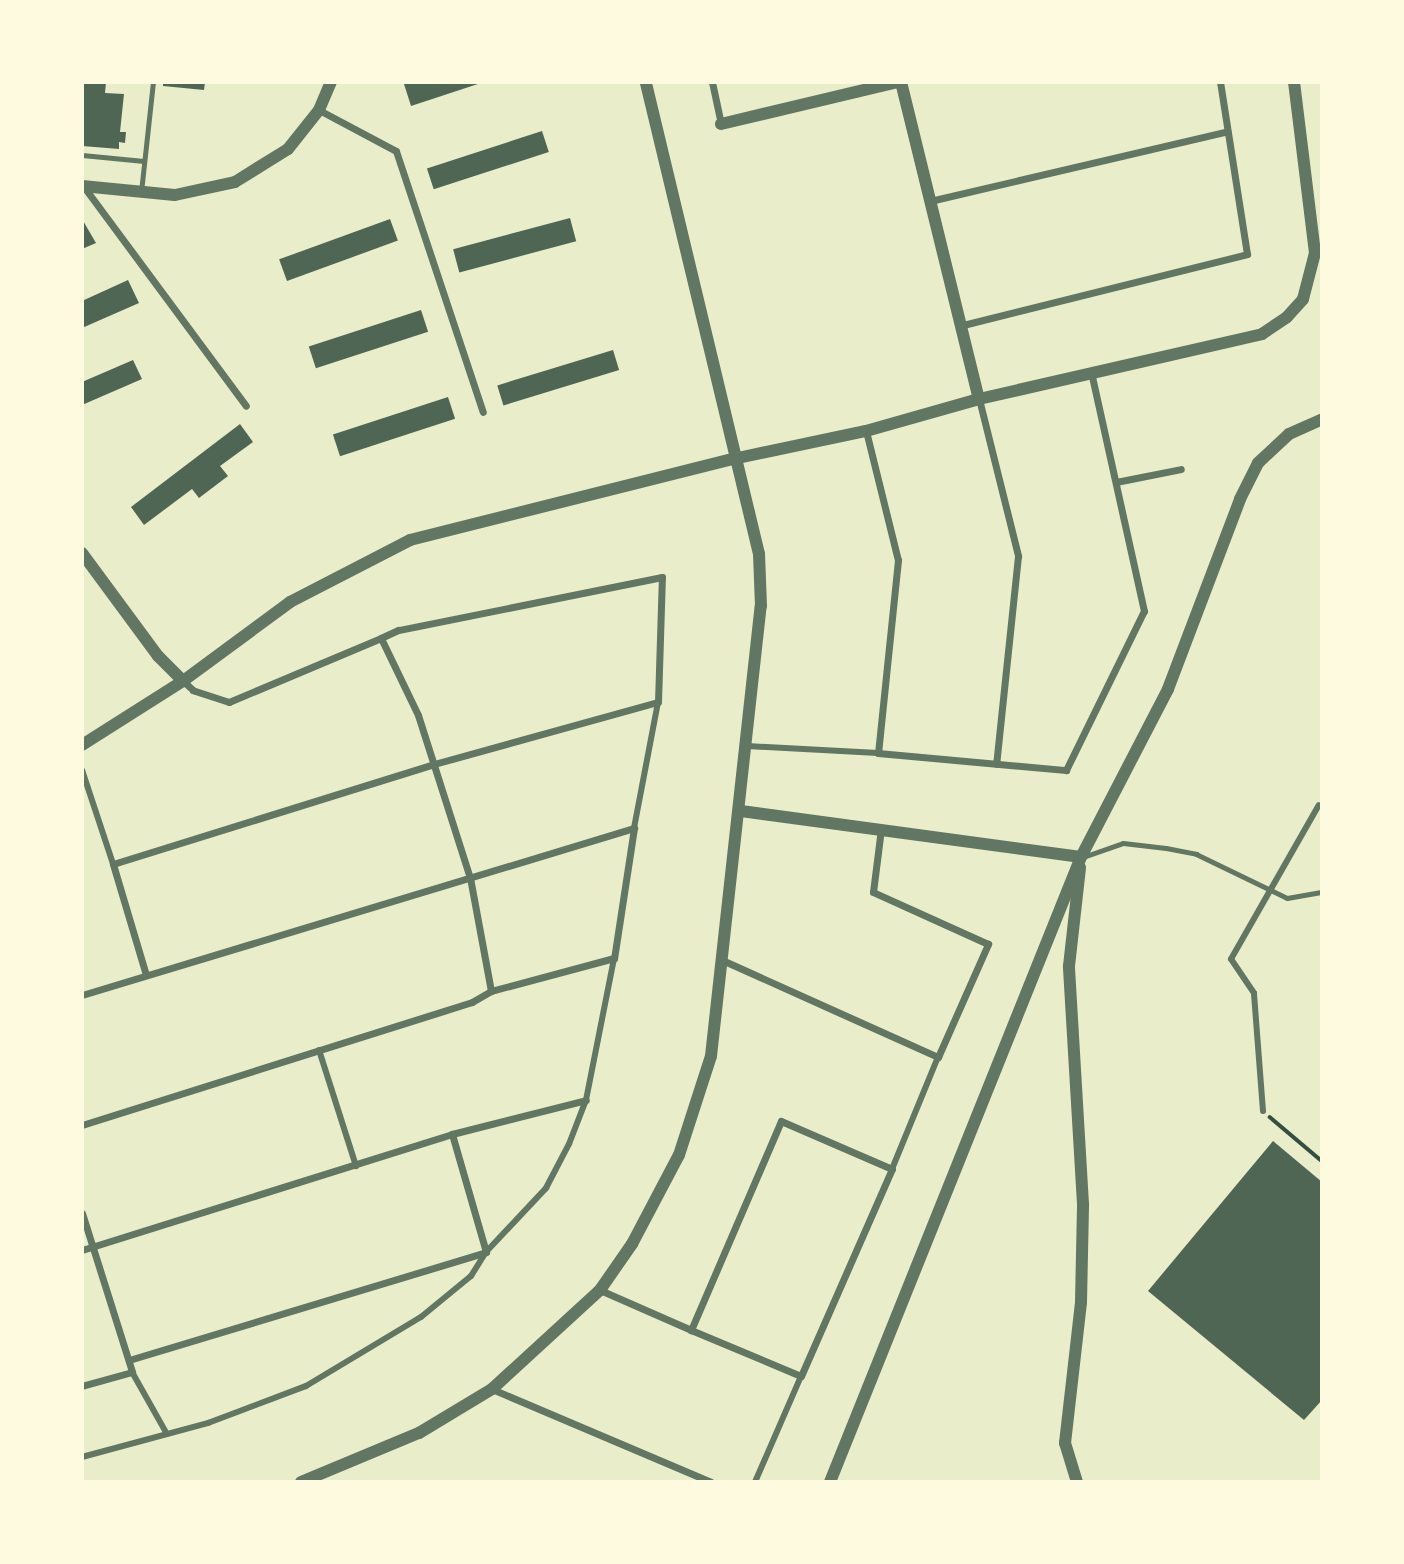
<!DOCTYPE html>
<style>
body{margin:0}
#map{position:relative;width:1404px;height:1564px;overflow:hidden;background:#e9edc9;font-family:Commissioner,sans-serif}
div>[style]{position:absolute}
.building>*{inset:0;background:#4f6655;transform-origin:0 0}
.path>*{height:3.5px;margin:-1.75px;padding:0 1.75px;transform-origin:1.75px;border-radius:1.75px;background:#344e41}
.service>*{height:5px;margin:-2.5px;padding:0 2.5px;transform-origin:2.5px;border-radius:2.5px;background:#617663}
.pedestrian>*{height:6px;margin:-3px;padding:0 3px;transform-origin:3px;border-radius:3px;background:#617663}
.minor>*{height:7px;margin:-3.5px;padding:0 3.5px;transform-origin:3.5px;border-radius:3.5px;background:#617663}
.tertiary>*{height:12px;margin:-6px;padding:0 6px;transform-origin:6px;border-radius:6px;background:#617663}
span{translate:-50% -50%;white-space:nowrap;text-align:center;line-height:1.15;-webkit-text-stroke:5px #fefae0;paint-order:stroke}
.frame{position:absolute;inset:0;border:84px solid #fefae0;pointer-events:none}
</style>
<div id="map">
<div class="building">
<div style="clip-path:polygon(82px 82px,106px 82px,105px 93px,124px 94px,120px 132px,126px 132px,125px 143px,119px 142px,119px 149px,82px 146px)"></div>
<div style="clip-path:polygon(163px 82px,205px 82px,204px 90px,163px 86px)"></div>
<div style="clip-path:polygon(484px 82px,411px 106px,404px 84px,409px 82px)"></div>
<div style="left:542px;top:131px;width:22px;height:121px;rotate:72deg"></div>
<div style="left:570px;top:218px;width:24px;height:121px;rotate:75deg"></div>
<div style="clip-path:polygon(82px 219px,96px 243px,82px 249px)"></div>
<div style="left:390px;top:219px;width:23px;height:118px;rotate:70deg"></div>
<div style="clip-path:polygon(128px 280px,139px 303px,82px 328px,82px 301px)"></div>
<div style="left:421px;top:310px;width:23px;height:118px;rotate:72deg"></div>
<div style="left:613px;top:350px;width:21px;height:121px;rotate:73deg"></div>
<div style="clip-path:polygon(133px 360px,142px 379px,82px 405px,82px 382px)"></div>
<div style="left:448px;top:397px;width:23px;height:121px;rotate:72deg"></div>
<div style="clip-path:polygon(240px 424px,253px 442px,220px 466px,228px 476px,199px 498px,192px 489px,144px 525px,131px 507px)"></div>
<div style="clip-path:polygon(1273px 1141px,1322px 1182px,1322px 1400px,1304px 1420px,1148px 1291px)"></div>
</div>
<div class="path">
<div style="left:1270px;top:1117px;width:68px;rotate:40.2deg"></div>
</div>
<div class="service">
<div style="left:82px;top:155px;width:62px;rotate:5.5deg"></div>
<div style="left:141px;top:192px;width:111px;rotate:-83.8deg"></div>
<div style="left:1083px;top:857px;width:42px;rotate:-19.3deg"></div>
<div style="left:1123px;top:843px;width:43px;rotate:6.6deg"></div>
<div style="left:1166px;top:848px;width:31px;rotate:11deg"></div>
<div style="left:1196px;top:854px;width:101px;rotate:25.8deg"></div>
<div style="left:1287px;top:898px;width:36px;rotate:-10deg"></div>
</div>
<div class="pedestrian">
<div style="left:747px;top:746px;width:131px;rotate:3.1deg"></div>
<div style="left:82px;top:770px;width:99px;rotate:71.7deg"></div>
<div style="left:634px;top:828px;width:128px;rotate:-79.2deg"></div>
<div style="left:319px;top:1050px;width:122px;rotate:72.3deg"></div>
<div style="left:1263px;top:1111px;width:118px;rotate:-94.4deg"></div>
<div style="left:1254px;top:993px;width:41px;rotate:-124.1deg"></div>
<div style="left:1231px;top:959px;width:177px;rotate:-60.3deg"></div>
<div style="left:892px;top:1169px;width:121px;rotate:-67.7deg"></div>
<div style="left:132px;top:1372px;width:71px;rotate:60.6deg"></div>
<div style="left:82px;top:1457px;width:131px;rotate:-15.1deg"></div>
<div style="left:208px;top:1423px;width:105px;rotate:-20.7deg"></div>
<div style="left:306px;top:1386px;width:134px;rotate:-31deg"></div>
<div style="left:421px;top:1317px;width:65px;rotate:-39.4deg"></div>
<div style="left:471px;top:1276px;width:28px;rotate:-58deg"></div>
<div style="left:486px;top:1252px;width:88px;rotate:-46.8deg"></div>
<div style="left:546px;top:1188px;width:50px;rotate:-62.4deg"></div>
<div style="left:569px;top:1144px;width:47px;rotate:-68.9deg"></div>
<div style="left:586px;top:1100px;width:145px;rotate:-78.8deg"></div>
<div style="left:755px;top:1482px;width:116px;rotate:-66.5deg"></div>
</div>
<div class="minor">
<div style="left:712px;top:82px;width:43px;rotate:77.9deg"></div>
<div style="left:319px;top:110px;width:87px;rotate:28deg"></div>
<div style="left:396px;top:151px;width:275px;rotate:71.6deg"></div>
<div style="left:84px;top:187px;width:272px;rotate:53.5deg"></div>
<div style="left:930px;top:201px;width:303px;rotate:-13.2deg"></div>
<div style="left:959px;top:326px;width:297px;rotate:-14deg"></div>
<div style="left:1247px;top:254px;width:174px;rotate:-98.9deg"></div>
<div style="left:979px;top:399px;width:162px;rotate:76deg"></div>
<div style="left:1018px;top:556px;width:209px;rotate:96deg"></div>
<div style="left:866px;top:431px;width:133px;rotate:76.1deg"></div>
<div style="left:898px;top:560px;width:194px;rotate:95.9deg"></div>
<div style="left:878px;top:753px;width:189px;rotate:5.2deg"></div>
<div style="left:1066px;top:770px;width:177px;rotate:-63.9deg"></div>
<div style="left:1144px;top:611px;width:241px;rotate:-102.5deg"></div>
<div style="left:1116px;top:482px;width:66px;rotate:-11.3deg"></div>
<div style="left:722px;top:960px;width:237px;rotate:24.2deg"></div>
<div style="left:938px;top:1057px;width:124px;rotate:-66.1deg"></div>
<div style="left:988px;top:944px;width:126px;rotate:-155.7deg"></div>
<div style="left:873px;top:892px;width:64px;rotate:-82.8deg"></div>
<div style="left:146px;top:975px;width:116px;rotate:-106.6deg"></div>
<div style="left:113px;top:864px;width:336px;rotate:-17.3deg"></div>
<div style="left:434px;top:764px;width:232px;rotate:-15.5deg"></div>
<div style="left:658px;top:702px;width:125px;rotate:-88.2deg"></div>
<div style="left:662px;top:577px;width:269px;rotate:168.6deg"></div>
<div style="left:398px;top:630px;width:19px;rotate:155deg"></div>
<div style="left:82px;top:995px;width:577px;rotate:-16.83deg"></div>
<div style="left:634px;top:828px;width:132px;rotate:98.7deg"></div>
<div style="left:614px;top:958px;width:127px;rotate:165deg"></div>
<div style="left:82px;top:1125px;width:409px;rotate:-17.5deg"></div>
<div style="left:472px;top:1002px;width:22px;rotate:-30deg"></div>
<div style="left:491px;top:991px;width:115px;rotate:-100.5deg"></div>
<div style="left:470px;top:878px;width:171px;rotate:-107.7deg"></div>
<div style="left:418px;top:715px;width:85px;rotate:-115.7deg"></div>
<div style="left:381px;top:638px;width:165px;rotate:157.2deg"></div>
<div style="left:229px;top:702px;width:38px;rotate:-162deg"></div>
<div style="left:193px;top:690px;width:13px;rotate:-138deg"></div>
<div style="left:82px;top:1213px;width:167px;rotate:72.5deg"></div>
<div style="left:132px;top:1372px;width:52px;rotate:164.4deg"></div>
<div style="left:82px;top:1250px;width:388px;rotate:-17.4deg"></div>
<div style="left:452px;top:1134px;width:138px;rotate:-14.2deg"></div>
<div style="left:600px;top:1290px;width:99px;rotate:23.7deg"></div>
<div style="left:691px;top:1330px;width:119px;rotate:22.7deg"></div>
<div style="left:801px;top:1376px;width:226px;rotate:-66.3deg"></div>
<div style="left:892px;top:1169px;width:121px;rotate:-156.6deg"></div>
<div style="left:781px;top:1121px;width:228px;rotate:113.3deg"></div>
<div style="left:129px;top:1360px;width:373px;rotate:-16.8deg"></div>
<div style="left:486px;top:1252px;width:123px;rotate:-106.1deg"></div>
<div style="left:492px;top:1389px;width:238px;rotate:23deg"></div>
</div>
<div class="tertiary">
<div style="left:901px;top:82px;width:326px;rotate:76.2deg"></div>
<div style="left:721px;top:124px;width:181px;rotate:-13.4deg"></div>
<div style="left:82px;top:186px;width:93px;rotate:5.5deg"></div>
<div style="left:175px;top:195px;width:61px;rotate:-12.2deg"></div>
<div style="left:235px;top:182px;width:62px;rotate:-31.9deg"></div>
<div style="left:288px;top:149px;width:50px;rotate:-51.5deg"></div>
<div style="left:319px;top:110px;width:30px;rotate:-67deg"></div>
<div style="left:82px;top:553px;width:128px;rotate:53.6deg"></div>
<div style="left:158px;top:656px;width:35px;rotate:45deg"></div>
<div style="left:82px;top:745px;width:120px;rotate:-32.4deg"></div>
<div style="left:183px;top:681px;width:133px;rotate:-36.4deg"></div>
<div style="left:290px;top:602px;width:135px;rotate:-27.3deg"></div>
<div style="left:410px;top:540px;width:333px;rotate:-14.1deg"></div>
<div style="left:733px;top:459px;width:136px;rotate:-11.9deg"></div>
<div style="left:866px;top:431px;width:117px;rotate:-15.8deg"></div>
<div style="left:979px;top:399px;width:290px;rotate:-12.9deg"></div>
<div style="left:1262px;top:334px;width:30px;rotate:-34deg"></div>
<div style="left:1287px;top:317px;width:24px;rotate:-48deg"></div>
<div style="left:1303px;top:299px;width:48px;rotate:-75.4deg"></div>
<div style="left:1315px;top:253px;width:172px;rotate:-97deg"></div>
<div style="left:741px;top:811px;width:343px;rotate:7.7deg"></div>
<div style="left:301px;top:1482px;width:128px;rotate:-22.6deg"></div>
<div style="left:419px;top:1433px;width:85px;rotate:-31.1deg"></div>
<div style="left:492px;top:1389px;width:147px;rotate:-42.5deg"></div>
<div style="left:600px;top:1290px;width:56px;rotate:-55.2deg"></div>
<div style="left:632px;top:1244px;width:101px;rotate:-62.2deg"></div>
<div style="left:679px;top:1155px;width:104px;rotate:-72.1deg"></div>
<div style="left:711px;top:1056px;width:453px;rotate:-83.7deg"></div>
<div style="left:761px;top:606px;width:52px;rotate:-92.2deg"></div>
<div style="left:759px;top:554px;width:485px;rotate:-103.5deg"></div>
<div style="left:830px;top:1482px;width:674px;rotate:-68.12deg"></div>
<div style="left:1081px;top:857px;width:189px;rotate:-62.6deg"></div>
<div style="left:1168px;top:689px;width:203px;rotate:-69.2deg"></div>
<div style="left:1240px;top:499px;width:40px;rotate:-63.4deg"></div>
<div style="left:1258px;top:463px;width:42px;rotate:-43.1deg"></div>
<div style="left:1289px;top:434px;width:36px;rotate:-24deg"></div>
<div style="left:1077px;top:1482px;width:41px;rotate:-107.1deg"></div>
<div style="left:1065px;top:1443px;width:142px;rotate:-83.5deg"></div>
<div style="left:1081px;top:1302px;width:98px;rotate:-88.8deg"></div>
<div style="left:1083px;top:1204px;width:238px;rotate:-93.4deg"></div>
<div style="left:1069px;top:966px;width:99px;rotate:-83.6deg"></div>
</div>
<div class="frame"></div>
</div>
